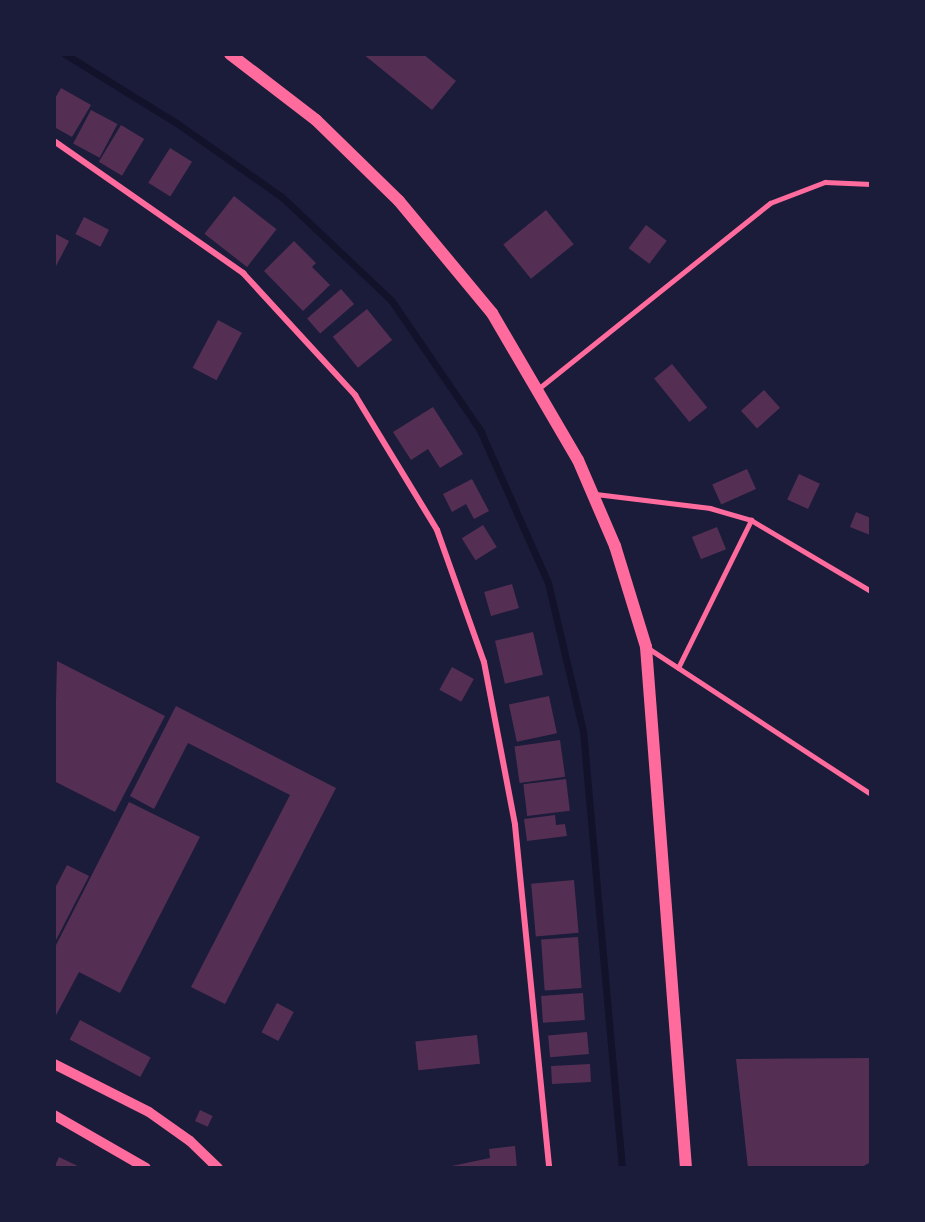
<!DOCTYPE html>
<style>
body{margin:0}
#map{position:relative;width:925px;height:1222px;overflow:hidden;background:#1b1b3a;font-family:"Public Sans",sans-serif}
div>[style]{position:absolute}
.stream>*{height:7px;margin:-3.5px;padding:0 3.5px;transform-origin:3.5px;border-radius:3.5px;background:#12122b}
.building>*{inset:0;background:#542f53;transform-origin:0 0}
.service>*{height:4.5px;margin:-2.25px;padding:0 2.25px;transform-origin:2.25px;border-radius:2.25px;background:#ff6b9d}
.minor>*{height:6px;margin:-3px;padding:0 3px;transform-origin:3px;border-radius:3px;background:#ff6b9d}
.tertiary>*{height:10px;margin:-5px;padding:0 5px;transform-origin:5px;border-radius:5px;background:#ff6b9d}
.secondary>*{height:12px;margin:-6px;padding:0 6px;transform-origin:6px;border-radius:6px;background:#ff6b9d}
span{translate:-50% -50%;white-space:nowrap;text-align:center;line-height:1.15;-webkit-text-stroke:4.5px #1b1b3a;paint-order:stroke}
.frame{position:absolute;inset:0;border:56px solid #1b1b3a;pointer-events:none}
</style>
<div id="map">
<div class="stream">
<div style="left:65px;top:54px;width:133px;rotate:31.8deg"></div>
<div style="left:178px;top:124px;width:127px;rotate:35.1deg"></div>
<div style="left:282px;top:197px;width:150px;rotate:43.4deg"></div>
<div style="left:391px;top:300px;width:158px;rotate:55.6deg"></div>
<div style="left:480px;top:430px;width:167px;rotate:66deg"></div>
<div style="left:548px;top:583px;width:152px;rotate:76.7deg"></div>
<div style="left:583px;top:731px;width:439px;rotate:84.9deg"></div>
</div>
<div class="building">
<div style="clip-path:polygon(363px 54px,423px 54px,456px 81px,432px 110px)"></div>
<div style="clip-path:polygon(61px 88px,91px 105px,72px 137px,54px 127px,54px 100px)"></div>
<div style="left:91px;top:110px;width:30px;height:38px;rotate:28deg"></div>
<div style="left:121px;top:125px;width:27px;height:43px;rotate:31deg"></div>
<div style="left:170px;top:148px;width:26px;height:41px;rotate:32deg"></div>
<div style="left:234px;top:196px;width:54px;height:48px;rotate:38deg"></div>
<div style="left:546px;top:210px;width:44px;height:55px;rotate:51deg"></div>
<div style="left:84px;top:217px;width:28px;height:19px;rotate:27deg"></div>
<div style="left:646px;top:225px;width:26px;height:29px;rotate:37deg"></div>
<div style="clip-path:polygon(54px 233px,69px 241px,54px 270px)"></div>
<div style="clip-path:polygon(294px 241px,316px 263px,312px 267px,330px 285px,303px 311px,264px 271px)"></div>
<div style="left:341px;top:289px;width:20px;height:45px;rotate:49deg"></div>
<div style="left:367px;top:309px;width:40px;height:44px;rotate:51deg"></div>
<div style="left:218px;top:320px;width:27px;height:54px;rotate:28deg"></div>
<div style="left:672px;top:364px;width:56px;height:23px;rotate:51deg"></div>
<div style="left:764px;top:390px;width:24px;height:31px;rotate:48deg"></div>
<div style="clip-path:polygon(433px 407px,463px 454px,440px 468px,428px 449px,411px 460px,393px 432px)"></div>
<div style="left:747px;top:469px;width:22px;height:38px;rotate:66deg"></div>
<div style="left:799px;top:474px;width:23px;height:28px;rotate:25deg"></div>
<div style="clip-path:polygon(472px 479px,489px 511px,474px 519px,466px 504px,452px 512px,443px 494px)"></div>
<div style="clip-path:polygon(856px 512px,871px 518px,870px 535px,850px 527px)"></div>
<div style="left:483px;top:525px;width:26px;height:25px;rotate:58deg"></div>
<div style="left:717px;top:527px;width:24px;height:27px;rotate:68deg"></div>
<div style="left:512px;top:584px;width:25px;height:29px;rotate:74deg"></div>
<div style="left:533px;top:632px;width:44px;height:39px;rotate:77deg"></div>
<div style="clip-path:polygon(57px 661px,165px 716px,115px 812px,54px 781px)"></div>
<div style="left:452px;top:667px;width:25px;height:26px;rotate:29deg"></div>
<div style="left:549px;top:696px;width:38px;height:41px;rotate:78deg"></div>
<div style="clip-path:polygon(176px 706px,336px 788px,225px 1004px,191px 987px,290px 795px,188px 743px,154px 809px,130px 796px)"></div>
<div style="left:560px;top:740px;width:37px;height:46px;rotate:82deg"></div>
<div style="left:566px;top:779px;width:32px;height:43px;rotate:83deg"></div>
<div style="clip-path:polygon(129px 802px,200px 837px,120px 993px,79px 972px,54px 1019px,54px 949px)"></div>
<div style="clip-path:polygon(555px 815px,556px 825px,565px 824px,567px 836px,527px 841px,524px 819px)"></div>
<div style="clip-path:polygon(67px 865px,89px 876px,54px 944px,54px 890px)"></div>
<div style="left:574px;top:880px;width:53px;height:43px;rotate:85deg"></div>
<div style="left:578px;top:937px;width:51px;height:37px;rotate:86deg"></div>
<div style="left:583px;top:993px;width:27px;height:42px;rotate:86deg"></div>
<div style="left:277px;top:1003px;width:19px;height:33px;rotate:28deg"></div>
<div style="left:80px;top:1020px;width:80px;height:22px;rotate:28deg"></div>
<div style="left:587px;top:1032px;width:22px;height:39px;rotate:85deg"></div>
<div style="left:477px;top:1035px;width:29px;height:62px;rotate:84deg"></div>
<div style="clip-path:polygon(871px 1058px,871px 1162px,860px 1168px,748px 1168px,736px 1059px)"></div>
<div style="left:590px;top:1064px;width:18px;height:39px;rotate:87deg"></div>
<div style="left:200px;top:1110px;width:14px;height:12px;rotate:25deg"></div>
<div style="clip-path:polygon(515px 1146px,517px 1168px,442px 1168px,490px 1158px,489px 1149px)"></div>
<div style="clip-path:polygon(59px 1157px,82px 1168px,54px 1168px)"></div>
</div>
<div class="service">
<div style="left:538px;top:389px;width:297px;rotate:-38.7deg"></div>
<div style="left:770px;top:203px;width:59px;rotate:-20.9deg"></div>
<div style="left:825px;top:182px;width:46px;rotate:2.5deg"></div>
<div style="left:596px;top:494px;width:115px;rotate:7deg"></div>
<div style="left:710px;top:508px;width:43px;rotate:16.3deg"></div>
<div style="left:751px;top:520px;width:139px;rotate:30.6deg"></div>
<div style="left:648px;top:648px;width:267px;rotate:33.2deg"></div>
<div style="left:678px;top:668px;width:165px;rotate:-63.7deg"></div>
</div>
<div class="minor">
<div style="left:54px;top:141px;width:231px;rotate:34.9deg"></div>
<div style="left:243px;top:273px;width:166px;rotate:47.4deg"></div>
<div style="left:355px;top:395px;width:158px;rotate:58.7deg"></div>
<div style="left:437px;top:530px;width:140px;rotate:70.4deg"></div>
<div style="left:484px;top:662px;width:166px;rotate:79.2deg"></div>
<div style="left:515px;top:825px;width:345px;rotate:84.3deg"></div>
</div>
<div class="tertiary">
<div style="left:54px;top:1064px;width:106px;rotate:26.8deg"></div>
<div style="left:149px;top:1112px;width:50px;rotate:35.3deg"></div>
<div style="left:190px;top:1141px;width:39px;rotate:44deg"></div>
<div style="left:54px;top:1115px;width:106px;rotate:29.9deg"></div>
</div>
<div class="secondary">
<div style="left:230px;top:54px;width:108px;rotate:37.5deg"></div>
<div style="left:316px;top:120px;width:116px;rotate:44.3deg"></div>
<div style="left:399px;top:201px;width:146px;rotate:50.3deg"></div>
<div style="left:492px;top:313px;width:170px;rotate:59.7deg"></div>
<div style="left:578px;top:460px;width:94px;rotate:66.7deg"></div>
<div style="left:615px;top:546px;width:106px;rotate:72.9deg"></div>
<div style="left:646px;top:647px;width:523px;rotate:85.61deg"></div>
</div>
<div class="frame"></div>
</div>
